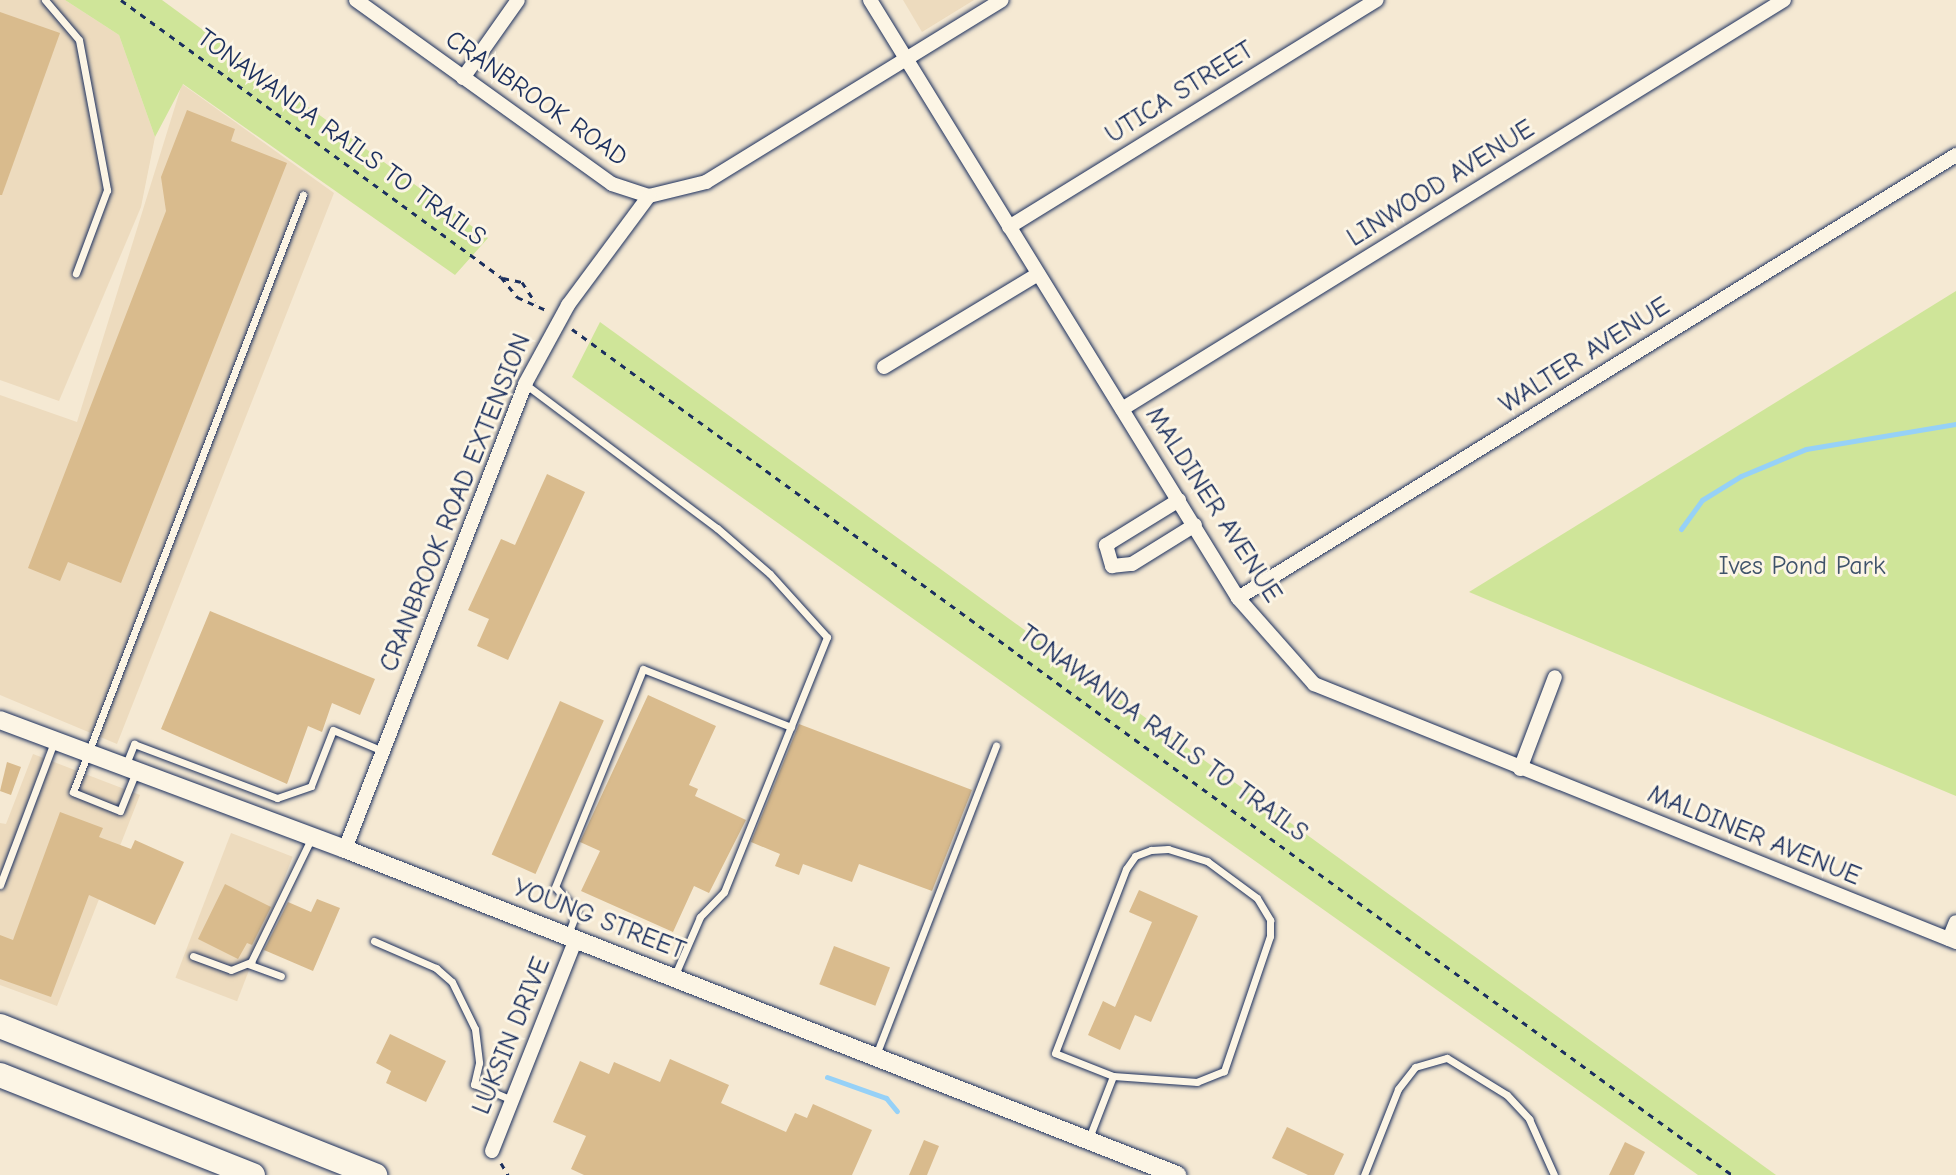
<!DOCTYPE html>
<style>
body{margin:0}
#map{position:relative;width:1956px;height:1175px;overflow:hidden;background:#f5e9d3;font-family:"Comic Neue",sans-serif}
div>[style]{position:absolute}
.built>*{inset:0;background:#eddbbe;transform-origin:0 0}
.green>*{inset:0;background:#cfe599}
.stream>*{height:5px;margin:-2.5px;padding:0 2.5px;transform-origin:2.5px;border-radius:2.5px;background:#96d1f7}
.building>*{inset:0;background:#d9bb8d;transform-origin:0 0}
.path>*{height:3px;margin-top:-1.5px;transform-origin:0;background:repeating-linear-gradient(90deg,#1b2f5e 0 6px,transparent 0 12px)}
.roads{filter:drop-shadow(0 0 2px #1b2f5e) drop-shadow(0 0 2px #1b2f5e)}
.service>*{height:7px;margin:-3.5px;padding:0 3.5px;transform-origin:3.5px;border-radius:3.5px;background:#fcf5e5}
.minor>*{height:14px;margin:-7px;padding:0 7px;transform-origin:7px;border-radius:7px;background:#fcf5e5}
.tertiary>*{height:18px;margin:-9px;padding:0 9px;transform-origin:9px;border-radius:9px;background:#fcf5e5}
.primary>*{height:24px;margin:-12px;padding:0 12px;transform-origin:12px;border-radius:12px;background:#fcf5e5}
span{translate:-50% -50%;white-space:nowrap;text-align:center;line-height:1.15;-webkit-text-stroke:6px #fcf5e5;paint-order:stroke}
.street-label{font-size:26px;color:#1b2f5e}
.park-label{font-size:26px;color:#3f536a}
</style>
<div id="map">
<div class="built">
<div style="clip-path:polygon(0 0,65px 0,119px 35px,155px 137px,141px 207px,59px 401px,0 380px)"></div>
<div style="clip-path:polygon(903px 0,974px 0,922px 32px)"></div>
<div style="clip-path:polygon(182px 84px,334px 193px,117px 744px,0 695px,0 395px,77px 422px)"></div>
<div style="clip-path:polygon(33px 754px,140px 795px,57px 1006px,0 985px,0 823px,6px 824px)"></div>
<div style="left:231px;top:833px;width:66px;height:155px;rotate:21deg"></div>
</div>
<div class="green">
<div style="clip-path:polygon(65px 0,162px 0,488px 238px,455px 275px,183px 84px,155px 137px,119px 35px)"></div>
<div style="clip-path:polygon(1956px 291px,1956px 796px,1469px 592px)"></div>
<div style="clip-path:polygon(600px 322px,1776px 1175px,1698px 1175px,572px 377px)"></div>
</div>
<div class="stream">
<div style="left:1681px;top:529px;width:36px;rotate:-54deg"></div>
<div style="left:1702px;top:500px;width:46px;rotate:-31.6deg"></div>
<div style="left:1741px;top:476px;width:70px;rotate:-22.6deg"></div>
<div style="left:1806px;top:449px;width:152px;rotate:-9.5deg"></div>
<div style="left:827px;top:1077px;width:63px;rotate:19.6deg"></div>
<div style="left:886px;top:1098px;width:17px;rotate:50deg"></div>
</div>
<div class="building">
<div style="clip-path:polygon(0 12px,60px 33px,2px 195px,0 195px)"></div>
<div style="clip-path:polygon(187px 110px,235px 129px,231px 141px,287px 163px,121px 583px,68px 562px,60px 581px,28px 568px,166px 211px,161px 177px)"></div>
<div style="clip-path:polygon(547px 474px,585px 492px,508px 660px,477px 646px,489px 619px,468px 610px,501px 539px,515px 545px)"></div>
<div style="clip-path:polygon(210px 611px,375px 679px,360px 715px,332px 703px,322px 732px,308px 726px,287px 784px,161px 729px)"></div>
<div style="clip-path:polygon(648px 695px,716px 726px,689px 785px,698px 789px,695px 796px,746px 820px,709px 893px,694px 886px,673px 932px,581px 891px,600px 851px,580px 842px)"></div>
<div style="left:560px;top:701px;width:48px;height:168px;rotate:24deg"></div>
<div style="clip-path:polygon(799px 724px,972px 790px,932px 891px,859px 864px,852px 882px,803px 864px,799px 875px,775px 866px,780px 854px,751px 842px)"></div>
<div style="clip-path:polygon(7px 762px,21px 767px,11px 795px,0 791px)"></div>
<div style="clip-path:polygon(60px 812px,103px 828px,99px 837px,131px 849px,135px 840px,184px 862px,155px 925px,89px 895px,51px 997px,0 979px,0 935px,13px 940px)"></div>
<div style="clip-path:polygon(225px 884px,271px 907px,252px 945px,247px 943px,238px 959px,198px 939px)"></div>
<div style="clip-path:polygon(1139px 890px,1198px 916px,1151px 1022px,1135px 1015px,1120px 1050px,1088px 1035px,1103px 1001px,1115px 1007px,1152px 922px,1129px 912px)"></div>
<div style="clip-path:polygon(317px 899px,340px 908px,313px 971px,264px 950px,288px 902px,311px 912px)"></div>
<div style="left:834px;top:946px;width:60px;height:41px;rotate:21deg"></div>
<div style="clip-path:polygon(390px 1034px,446px 1061px,426px 1102px,386px 1083px,391px 1071px,376px 1063px)"></div>
<div style="clip-path:polygon(670px 1059px,729px 1085px,721px 1103px,786px 1132px,795px 1113px,807px 1118px,813px 1104px,872px 1130px,852px 1175px,584px 1175px,571px 1169px,586px 1136px,553px 1122px,580px 1061px,609px 1074px,614px 1062px,660px 1082px)"></div>
<div style="clip-path:polygon(1287px 1127px,1344px 1154px,1334px 1175px,1308px 1175px,1272px 1158px)"></div>
<div style="clip-path:polygon(924px 1140px,939px 1146px,927px 1175px,909px 1175px)"></div>
<div style="clip-path:polygon(1625px 1142px,1645px 1152px,1634px 1175px,1609px 1175px)"></div>
</div>
<div class="path">
<div style="left:121px;top:0;width:470px;rotate:36.1deg"></div>
<div style="left:501px;top:277px;width:26px;rotate:51deg"></div>
<div style="left:517px;top:297px;width:32px;rotate:24deg"></div>
<div style="left:503px;top:278px;width:19px;rotate:12deg"></div>
<div style="left:522px;top:282px;width:24px;rotate:57deg"></div>
<div style="left:572px;top:329px;width:1436px;rotate:36.1deg"></div>
<div style="left:501px;top:1163px;width:14px;rotate:60deg"></div>
</div>
<div class="roads">
<div class="service">
<div style="left:45px;top:0;width:52px;rotate:49.6deg"></div>
<div style="left:79px;top:40px;width:153px;rotate:79.4deg"></div>
<div style="left:107px;top:190px;width:89px;rotate:110.5deg"></div>
<div style="left:525px;top:384px;width:240px;rotate:36.9deg"></div>
<div style="left:717px;top:528px;width:70px;rotate:41deg"></div>
<div style="left:770px;top:574px;width:85px;rotate:47.9deg"></div>
<div style="left:827px;top:637px;width:275px;rotate:112deg"></div>
<div style="left:724px;top:892px;width:35px;rotate:134deg"></div>
<div style="left:700px;top:917px;width:65px;rotate:113.4deg"></div>
<div style="left:126px;top:764px;width:22px;rotate:-68deg"></div>
<div style="left:134px;top:744px;width:153px;rotate:20.7deg"></div>
<div style="left:277px;top:798px;width:36px;rotate:-19deg"></div>
<div style="left:311px;top:786px;width:60px;rotate:-68.6deg"></div>
<div style="left:333px;top:730px;width:54px;rotate:22.8deg"></div>
<div style="left:135px;top:774px;width:40px;rotate:112deg"></div>
<div style="left:120px;top:811px;width:51px;rotate:-158deg"></div>
<div style="left:73px;top:792px;width:640px;rotate:-68.93deg"></div>
<div style="left:0;top:885px;width:153px;rotate:-69.3deg"></div>
<div style="left:568px;top:934px;width:24px;rotate:-68deg"></div>
<div style="left:577px;top:912px;width:33px;rotate:-131deg"></div>
<div style="left:555px;top:887px;width:235px;rotate:-68deg"></div>
<div style="left:643px;top:669px;width:159px;rotate:21.4deg"></div>
<div style="left:374px;top:941px;width:68px;rotate:23.5deg"></div>
<div style="left:436px;top:968px;width:21px;rotate:41deg"></div>
<div style="left:452px;top:982px;width:52px;rotate:63.9deg"></div>
<div style="left:475px;top:1029px;width:34px;rotate:83deg"></div>
<div style="left:479px;top:1063px;width:22px;rotate:103deg"></div>
<div style="left:474px;top:1084px;width:41px;rotate:22.8deg"></div>
<div style="left:193px;top:956px;width:40px;rotate:20.2deg"></div>
<div style="left:231px;top:970px;width:22px;rotate:-22deg"></div>
<div style="left:251px;top:962px;width:137px;rotate:-64deg"></div>
<div style="left:248px;top:964px;width:35px;rotate:20deg"></div>
<div style="left:876px;top:1055px;width:332px;rotate:-68.8deg"></div>
<div style="left:1089px;top:1138px;width:66px;rotate:-68.8deg"></div>
<div style="left:1113px;top:1076px;width:62px;rotate:-158.4deg"></div>
<div style="left:1055px;top:1053px;width:197px;rotate:-68.9deg"></div>
<div style="left:1126px;top:869px;width:16px;rotate:-55deg"></div>
<div style="left:1135px;top:856px;width:17px;rotate:-21deg"></div>
<div style="left:1151px;top:850px;width:17px;rotate:-3deg"></div>
<div style="left:1168px;top:849px;width:41px;rotate:17.1deg"></div>
<div style="left:1207px;top:861px;width:62px;rotate:36.5deg"></div>
<div style="left:1257px;top:898px;width:26px;rotate:59deg"></div>
<div style="left:1270px;top:920px;width:16px;rotate:90deg"></div>
<div style="left:1270px;top:936px;width:143px;rotate:108.8deg"></div>
<div style="left:1224px;top:1071px;width:29px;rotate:158deg"></div>
<div style="left:1197px;top:1082px;width:84px;rotate:-175.9deg"></div>
<div style="left:1364px;top:1175px;width:92px;rotate:-68.4deg"></div>
<div style="left:1398px;top:1089px;width:28px;rotate:-52deg"></div>
<div style="left:1415px;top:1067px;width:33px;rotate:-16deg"></div>
<div style="left:1447px;top:1058px;width:70px;rotate:31.7deg"></div>
<div style="left:1507px;top:1095px;width:33px;rotate:47deg"></div>
<div style="left:1529px;top:1119px;width:61px;rotate:65.9deg"></div>
</div>
<div class="minor">
<div style="left:356px;top:0;width:315px;rotate:35.7deg"></div>
<div style="left:612px;top:184px;width:39px;rotate:18deg"></div>
<div style="left:649px;top:196px;width:59px;rotate:-13.8deg"></div>
<div style="left:706px;top:182px;width:347px;rotate:-31.6deg"></div>
<div style="left:870px;top:0;width:702px;rotate:58.39deg"></div>
<div style="left:1238px;top:598px;width:115px;rotate:48.5deg"></div>
<div style="left:1314px;top:684px;width:692px;rotate:21.89deg"></div>
<div style="left:463px;top:78px;width:95px;rotate:-54.8deg"></div>
<div style="left:1009px;top:227px;width:432px;rotate:-31.7deg"></div>
<div style="left:884px;top:367px;width:180px;rotate:-31.1deg"></div>
<div style="left:1122px;top:409px;width:778px;rotate:-31.71deg"></div>
<div style="left:1179px;top:500px;width:86px;rotate:148.3deg"></div>
<div style="left:1106px;top:545px;width:22px;rotate:74deg"></div>
<div style="left:1112px;top:566px;width:20px;rotate:-6deg"></div>
<div style="left:1132px;top:564px;width:74px;rotate:-31.8deg"></div>
<div style="left:1238px;top:598px;width:844px;rotate:-31.67deg"></div>
<div style="left:1520px;top:769px;width:98px;rotate:-69.2deg"></div>
<div style="left:345px;top:849px;width:499px;rotate:-68.8deg"></div>
<div style="left:525px;top:384px;width:90px;rotate:-61.4deg"></div>
<div style="left:568px;top:305px;width:136px;rotate:-53.4deg"></div>
<div style="left:1949px;top:939px;width:18px;rotate:-68deg"></div>
<div style="left:492px;top:1151px;width:228px;rotate:-68.4deg"></div>
</div>
<div class="tertiary">
<div style="left:0;top:720px;width:368px;rotate:20.5deg"></div>
<div style="left:345px;top:849px;width:894px;rotate:21.4deg"></div>
</div>
<div class="primary">
<div style="left:0;top:1026px;width:404px;rotate:21.7deg"></div>
<div style="left:0;top:1075px;width:272px;rotate:21.6deg"></div>
</div>
</div>
<div class="street-label">
<span style="left:1180px;top:93px;rotate:-32deg">UTICA STREET</span>
<span style="left:536px;top:99px;rotate:35deg">CRANBROOK ROAD</span>
<span style="left:341px;top:138px;rotate:36deg">TONAWANDA RAILS TO TRAILS</span>
<span style="left:1441px;top:184px;rotate:-32deg">LINWOOD AVENUE</span>
<span style="left:1585px;top:356px;rotate:-32deg">WALTER AVENUE</span>
<span style="left:456px;top:503px;rotate:-68deg">CRANBROOK ROAD EXTENSION</span>
<span style="left:1213px;top:505px;rotate:57deg">MALDINER AVENUE</span>
<span style="left:1163px;top:734px;rotate:36deg">TONAWANDA RAILS TO TRAILS</span>
<span style="left:1754px;top:836px;rotate:22deg">MALDINER AVENUE</span>
<span style="left:599px;top:920px;rotate:21deg">YOUNG STREET</span>
<span style="left:512px;top:1036px;rotate:-68deg">LUKSIN DRIVE</span>
</div>
<div class="park-label">
<span style="left:1802px;top:567px">Ives Pond Park</span>
</div>
</div>
